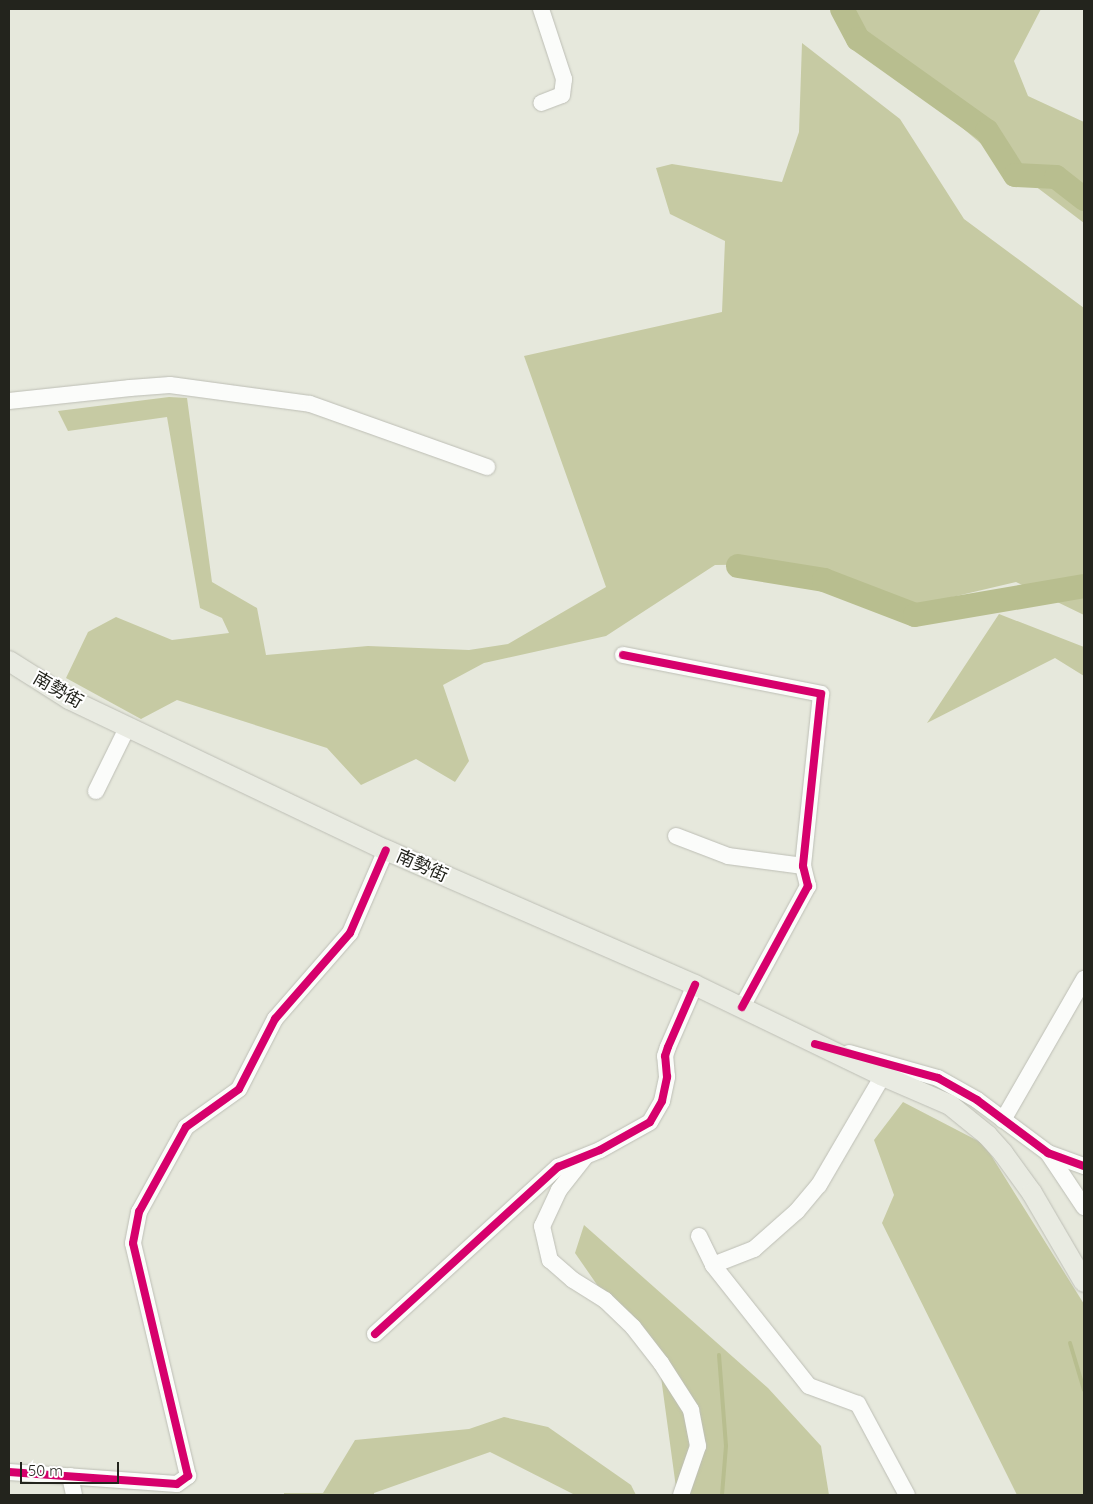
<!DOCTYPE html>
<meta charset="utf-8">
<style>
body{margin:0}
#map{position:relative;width:1093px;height:1504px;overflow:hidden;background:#e6e8dc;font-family:Quicksand,"Noto Sans TC",sans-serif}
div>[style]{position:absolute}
.forest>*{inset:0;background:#c6caa3}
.stream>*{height:4px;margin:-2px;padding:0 2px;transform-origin:2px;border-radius:2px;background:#b8be8f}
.river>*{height:24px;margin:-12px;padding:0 12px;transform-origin:12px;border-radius:12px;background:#b8be8f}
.roads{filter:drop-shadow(0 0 1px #bdbeb5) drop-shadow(0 0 1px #bdbeb5)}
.minor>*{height:16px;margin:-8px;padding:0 8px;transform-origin:8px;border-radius:8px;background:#fbfcfa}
.major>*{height:20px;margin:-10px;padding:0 10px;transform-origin:10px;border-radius:10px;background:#e9ebe2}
.cycleway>*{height:8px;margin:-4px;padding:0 4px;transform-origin:4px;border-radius:4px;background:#d6006c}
span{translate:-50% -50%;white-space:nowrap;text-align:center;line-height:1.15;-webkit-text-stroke:4px #fff;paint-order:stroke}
.street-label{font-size:18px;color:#23241d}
.frame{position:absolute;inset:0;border:10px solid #23241d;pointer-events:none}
.scale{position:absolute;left:20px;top:1462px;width:99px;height:22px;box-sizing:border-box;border:2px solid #23241d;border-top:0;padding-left:6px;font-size:15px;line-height:18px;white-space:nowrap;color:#23241d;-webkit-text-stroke:4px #fff;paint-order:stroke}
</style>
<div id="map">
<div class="forest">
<div style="clip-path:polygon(854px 9px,1041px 9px,1014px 61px,1028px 96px,1084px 122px,1084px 223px,998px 158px,876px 55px)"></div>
<div style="clip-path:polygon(802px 43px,900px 119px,964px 219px,1084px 308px,1084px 615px,1016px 582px,914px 606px,788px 564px,715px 565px,606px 636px,484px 663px,443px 685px,469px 761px,455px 782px,416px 759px,361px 785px,327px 748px,177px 700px,141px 719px,66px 678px,88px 632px,116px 617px,172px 640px,229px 633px,222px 618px,200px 608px,167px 417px,68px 431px,58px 411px,169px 397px,187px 398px,212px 582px,257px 608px,266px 655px,368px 646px,469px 650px,508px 644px,606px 587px,524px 356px,722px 312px,725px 241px,670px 214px,656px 168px,672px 164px,782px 182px,799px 132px)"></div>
<div style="clip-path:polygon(999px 614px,1084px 647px,1084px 676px,1055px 658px,927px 723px)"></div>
<div style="clip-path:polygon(903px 1102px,984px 1144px,1084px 1304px,1084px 1495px,1017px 1495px,882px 1223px,894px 1195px,874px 1140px)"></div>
<div style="clip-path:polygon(584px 1225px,768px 1388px,821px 1446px,829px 1495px,677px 1495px,661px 1377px,575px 1253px)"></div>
<div style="clip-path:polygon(504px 1417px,548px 1427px,631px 1485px,636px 1495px,575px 1495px,490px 1452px,374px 1493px,374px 1495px,284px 1495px,284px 1493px,323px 1493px,355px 1440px,469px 1429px)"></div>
</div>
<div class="stream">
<div style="left:1070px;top:1343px;width:49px;rotate:73.4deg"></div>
<div style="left:719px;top:1355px;width:91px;rotate:85.6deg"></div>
<div style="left:726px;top:1446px;width:49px;rotate:94.7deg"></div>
</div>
<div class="river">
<div style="left:842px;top:9px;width:34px;rotate:62deg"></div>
<div style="left:858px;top:39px;width:158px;rotate:35.5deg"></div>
<div style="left:987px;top:131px;width:52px;rotate:57.5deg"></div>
<div style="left:1015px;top:175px;width:41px;rotate:2.8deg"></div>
<div style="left:1056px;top:177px;width:36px;rotate:38deg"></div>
<div style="left:738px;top:566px;width:87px;rotate:9.2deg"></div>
<div style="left:824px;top:580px;width:97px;rotate:21deg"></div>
<div style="left:915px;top:615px;width:171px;rotate:-9.7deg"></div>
</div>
<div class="roads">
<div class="minor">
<div style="left:541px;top:9px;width:74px;rotate:71.8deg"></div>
<div style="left:564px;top:79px;width:16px;rotate:97deg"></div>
<div style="left:562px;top:95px;width:22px;rotate:159deg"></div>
<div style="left:9px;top:401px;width:122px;rotate:-6.1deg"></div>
<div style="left:130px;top:388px;width:40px;rotate:-4.3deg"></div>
<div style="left:170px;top:385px;width:141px;rotate:7.7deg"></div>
<div style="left:310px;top:404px;width:188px;rotate:19.6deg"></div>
<div style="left:623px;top:655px;width:202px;rotate:11.1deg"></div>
<div style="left:821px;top:694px;width:173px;rotate:96deg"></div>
<div style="left:803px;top:866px;width:21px;rotate:76deg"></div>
<div style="left:808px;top:886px;width:138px;rotate:118.6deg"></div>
<div style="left:96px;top:791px;width:72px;rotate:-63.8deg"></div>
<div style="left:676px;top:836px;width:56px;rotate:21deg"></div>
<div style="left:728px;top:856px;width:76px;rotate:7.6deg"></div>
<div style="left:849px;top:1053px;width:92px;rotate:15.7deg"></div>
<div style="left:938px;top:1078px;width:45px;rotate:29.4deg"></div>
<div style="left:977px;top:1100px;width:89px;rotate:36.7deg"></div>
<div style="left:1048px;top:1153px;width:38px;rotate:20deg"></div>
<div style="left:1003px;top:1120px;width:163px;rotate:-60.1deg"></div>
<div style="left:1048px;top:1153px;width:65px;rotate:56.3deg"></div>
<div style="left:585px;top:1157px;width:42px;rotate:128.2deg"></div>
<div style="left:559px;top:1190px;width:40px;rotate:115deg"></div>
<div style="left:542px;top:1226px;width:35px;rotate:77deg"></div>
<div style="left:550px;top:1260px;width:30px;rotate:41deg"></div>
<div style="left:573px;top:1280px;width:38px;rotate:32deg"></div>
<div style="left:605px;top:1300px;width:39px;rotate:44deg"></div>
<div style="left:633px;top:1327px;width:46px;rotate:52.1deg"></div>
<div style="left:661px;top:1363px;width:56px;rotate:57.4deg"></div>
<div style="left:691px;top:1410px;width:37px;rotate:79deg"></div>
<div style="left:698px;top:1446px;width:52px;rotate:109.1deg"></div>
<div style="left:699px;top:1236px;width:32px;rotate:64deg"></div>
<div style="left:713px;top:1265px;width:154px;rotate:51.6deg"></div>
<div style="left:809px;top:1386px;width:52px;rotate:20.2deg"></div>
<div style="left:858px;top:1404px;width:103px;rotate:61.7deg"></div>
<div style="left:713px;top:1265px;width:44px;rotate:-21.3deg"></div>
<div style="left:754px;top:1249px;width:57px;rotate:-41.5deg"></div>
<div style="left:797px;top:1211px;width:34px;rotate:-50deg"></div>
<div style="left:819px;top:1185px;width:137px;rotate:-59.7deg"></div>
<div style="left:375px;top:1334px;width:248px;rotate:-42.4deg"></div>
<div style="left:558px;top:1167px;width:45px;rotate:-22deg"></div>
<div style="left:600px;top:1150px;width:57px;rotate:-29.2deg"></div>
<div style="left:650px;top:1122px;width:24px;rotate:-60deg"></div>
<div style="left:662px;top:1101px;width:25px;rotate:-78deg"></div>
<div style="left:667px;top:1077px;width:21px;rotate:-95deg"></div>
<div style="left:665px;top:1056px;width:9px;rotate:-72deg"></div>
<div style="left:668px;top:1047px;width:68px;rotate:-66.5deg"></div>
<div style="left:9px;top:1472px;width:168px;rotate:4.1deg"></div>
<div style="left:177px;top:1484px;width:14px;rotate:-36deg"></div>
<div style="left:188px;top:1476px;width:239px;rotate:-103.3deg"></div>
<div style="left:133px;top:1243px;width:32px;rotate:-79deg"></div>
<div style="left:139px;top:1212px;width:97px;rotate:-61.1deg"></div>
<div style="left:186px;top:1127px;width:65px;rotate:-35.6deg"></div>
<div style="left:239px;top:1089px;width:79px;rotate:-62.8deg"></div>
<div style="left:275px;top:1019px;width:114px;rotate:-48.9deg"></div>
<div style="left:350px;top:933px;width:90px;rotate:-66.6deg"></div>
<div style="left:70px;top:1476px;width:19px;rotate:78deg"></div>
</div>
<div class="major">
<div style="left:9px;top:661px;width:71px;rotate:32.3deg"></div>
<div style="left:69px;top:699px;width:351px;rotate:25.5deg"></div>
<div style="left:386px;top:850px;width:337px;rotate:23.6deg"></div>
<div style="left:695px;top:985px;width:207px;rotate:25.8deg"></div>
<div style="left:881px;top:1075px;width:75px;rotate:23.5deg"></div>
<div style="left:950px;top:1105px;width:48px;rotate:39deg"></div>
<div style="left:987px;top:1135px;width:24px;rotate:48deg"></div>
<div style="left:1003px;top:1153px;width:49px;rotate:54.1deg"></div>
<div style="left:1032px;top:1193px;width:103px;rotate:59.7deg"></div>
</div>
</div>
<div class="cycleway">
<div style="left:623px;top:655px;width:202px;rotate:11.1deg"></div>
<div style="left:821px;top:694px;width:173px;rotate:96deg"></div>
<div style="left:803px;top:866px;width:21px;rotate:76deg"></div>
<div style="left:808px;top:886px;width:138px;rotate:118.6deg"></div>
<div style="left:815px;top:1044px;width:128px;rotate:15.5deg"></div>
<div style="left:938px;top:1078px;width:45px;rotate:29.4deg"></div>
<div style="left:977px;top:1100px;width:89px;rotate:36.7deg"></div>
<div style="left:1048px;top:1153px;width:38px;rotate:20deg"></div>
<div style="left:375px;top:1334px;width:248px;rotate:-42.4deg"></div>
<div style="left:558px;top:1167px;width:45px;rotate:-22deg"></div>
<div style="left:600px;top:1150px;width:57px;rotate:-29.2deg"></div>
<div style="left:650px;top:1122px;width:24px;rotate:-60deg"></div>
<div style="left:662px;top:1101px;width:25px;rotate:-78deg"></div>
<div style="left:667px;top:1077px;width:21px;rotate:-95deg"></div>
<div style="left:665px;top:1056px;width:9px;rotate:-72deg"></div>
<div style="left:668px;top:1047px;width:68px;rotate:-66.5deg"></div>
<div style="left:9px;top:1472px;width:168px;rotate:4.1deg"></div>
<div style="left:177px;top:1484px;width:14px;rotate:-36deg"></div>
<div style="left:188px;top:1476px;width:239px;rotate:-103.3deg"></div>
<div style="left:133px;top:1243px;width:32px;rotate:-79deg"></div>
<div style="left:139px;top:1212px;width:97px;rotate:-61.1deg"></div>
<div style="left:186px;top:1127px;width:65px;rotate:-35.6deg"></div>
<div style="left:239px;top:1089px;width:79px;rotate:-62.8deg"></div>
<div style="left:275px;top:1019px;width:114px;rotate:-48.9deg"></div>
<div style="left:350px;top:933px;width:90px;rotate:-66.6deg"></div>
</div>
<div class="street-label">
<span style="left:58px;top:690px;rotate:30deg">南勢街</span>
<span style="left:422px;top:866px;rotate:24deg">南勢街</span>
</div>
<div class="frame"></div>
<div class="scale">50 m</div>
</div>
